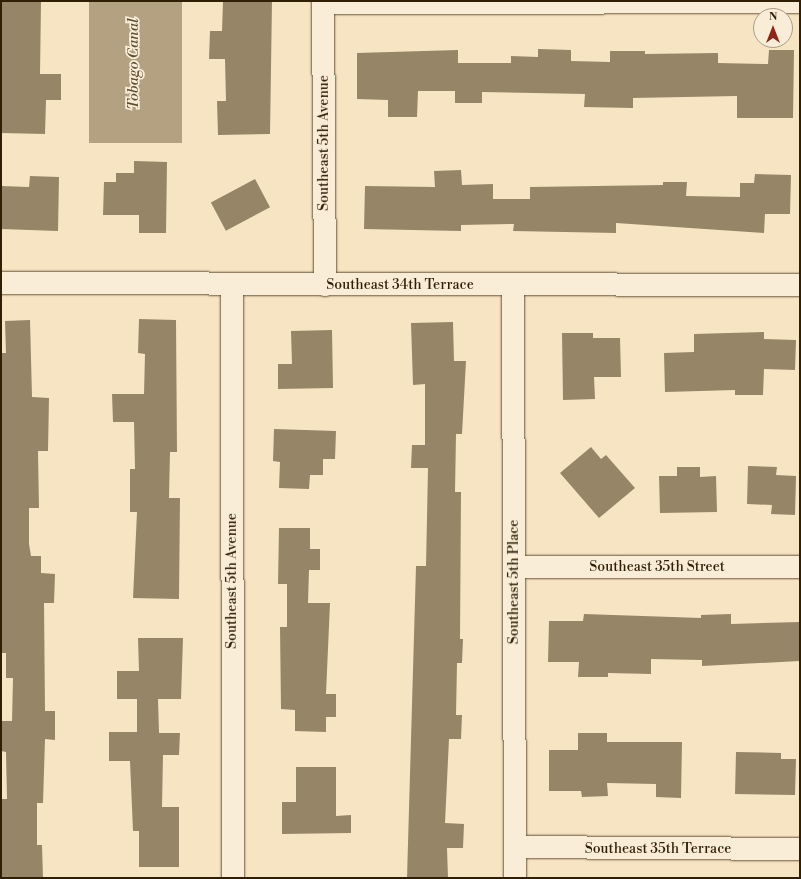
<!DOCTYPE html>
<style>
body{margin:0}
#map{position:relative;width:801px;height:879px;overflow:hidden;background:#f6e4c3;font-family:"Libre Bodoni",serif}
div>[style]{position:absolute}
.water>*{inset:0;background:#b3a182;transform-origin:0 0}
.building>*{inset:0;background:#978568;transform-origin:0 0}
.roads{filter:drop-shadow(0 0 1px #625034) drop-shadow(0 0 1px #625034)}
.street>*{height:22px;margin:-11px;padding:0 11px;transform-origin:11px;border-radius:11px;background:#f9edd8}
span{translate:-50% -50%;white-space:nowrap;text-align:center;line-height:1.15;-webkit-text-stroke:3.5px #f9edd8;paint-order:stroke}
.street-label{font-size:14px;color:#301f05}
.water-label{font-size:15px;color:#5e4c31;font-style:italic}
.frame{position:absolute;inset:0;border:2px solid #301f05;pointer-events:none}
.north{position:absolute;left:753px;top:8px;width:40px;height:40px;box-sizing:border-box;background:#f9edd8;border:1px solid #a99b84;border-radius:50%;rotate:0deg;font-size:11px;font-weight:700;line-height:16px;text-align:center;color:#301f05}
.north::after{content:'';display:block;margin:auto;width:14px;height:18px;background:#8f2418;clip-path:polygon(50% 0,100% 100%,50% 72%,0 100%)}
</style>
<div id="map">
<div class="water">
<div style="left:89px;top:1px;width:93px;height:142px"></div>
</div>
<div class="building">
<div style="clip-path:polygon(1px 1px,41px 2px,40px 74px,61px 74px,61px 100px,46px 100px,45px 134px,1px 133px)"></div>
<div style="clip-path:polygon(223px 1px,272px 1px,270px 134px,218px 135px,217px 101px,226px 101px,225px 59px,209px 59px,210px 31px,222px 31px)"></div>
<div style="clip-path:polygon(538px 49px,571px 50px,571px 61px,610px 62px,610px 51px,645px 51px,645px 54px,718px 53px,718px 63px,768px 64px,769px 50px,794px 50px,793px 118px,737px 118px,737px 96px,633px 98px,633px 108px,584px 107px,585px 94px,482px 92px,482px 103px,455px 103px,455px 91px,418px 91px,417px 117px,388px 117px,388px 100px,357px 99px,357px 53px,458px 50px,458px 63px,511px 63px,511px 56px,538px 57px)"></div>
<div style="clip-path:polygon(134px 161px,167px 162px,166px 233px,139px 233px,139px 215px,103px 215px,104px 182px,116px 182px,116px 173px,134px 173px)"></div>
<div style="clip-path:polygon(461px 170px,462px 185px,493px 184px,493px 199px,530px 199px,530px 187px,663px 185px,663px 182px,687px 182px,686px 196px,740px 197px,740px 183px,754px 183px,755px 174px,791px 175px,790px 214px,765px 214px,764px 233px,616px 223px,616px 233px,513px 231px,514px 224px,461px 225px,461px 231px,364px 229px,365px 186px,435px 187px,434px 171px)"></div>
<div style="clip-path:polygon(30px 176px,59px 177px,58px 231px,1px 229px,1px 186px,29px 187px)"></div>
<div style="left:255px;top:179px;width:32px;height:50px;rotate:62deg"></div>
<div style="clip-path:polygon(139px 319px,176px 320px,177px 452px,170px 452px,169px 498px,180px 498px,179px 599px,133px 598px,137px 512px,130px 512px,130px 469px,135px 469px,134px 422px,113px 422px,112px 394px,144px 394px,145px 354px,138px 353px)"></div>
<div style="clip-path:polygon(30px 320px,32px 397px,49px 398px,48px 451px,38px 451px,39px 508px,29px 508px,29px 544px,31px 556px,41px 556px,41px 573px,55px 574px,54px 603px,44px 603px,45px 711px,55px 711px,55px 740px,45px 739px,43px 803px,37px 803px,37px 845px,42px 845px,43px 878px,1px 878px,1px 799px,7px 799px,6px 752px,1px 751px,1px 721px,12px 721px,13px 678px,6px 678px,6px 653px,1px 653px,1px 353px,6px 353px,5px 321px)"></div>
<div style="clip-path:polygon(453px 322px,454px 361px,466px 361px,462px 434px,456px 434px,455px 492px,461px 492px,460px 639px,463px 639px,462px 663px,457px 663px,456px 715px,462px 715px,461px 739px,449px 739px,445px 823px,464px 824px,463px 848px,447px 848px,448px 878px,407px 878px,416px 566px,426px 566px,428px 468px,411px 468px,412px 445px,425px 445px,425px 384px,413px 385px,411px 323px)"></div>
<div style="clip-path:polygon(332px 330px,333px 388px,278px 389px,278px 364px,292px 364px,291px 331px)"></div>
<div style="clip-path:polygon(764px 332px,764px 339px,796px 340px,795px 370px,764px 369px,763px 395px,735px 395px,735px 390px,665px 392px,664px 353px,694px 352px,694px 334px)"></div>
<div style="clip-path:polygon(562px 333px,593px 333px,593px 338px,620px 338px,621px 377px,594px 377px,595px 399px,563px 400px)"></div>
<div style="clip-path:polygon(274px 429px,336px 431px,335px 459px,323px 459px,323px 475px,310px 475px,309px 489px,279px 488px,280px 462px,273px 461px)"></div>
<div style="clip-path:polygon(591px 447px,601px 459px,606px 455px,635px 488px,599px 518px,560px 473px)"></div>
<div style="clip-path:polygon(748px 466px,777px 467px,776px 475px,796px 476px,795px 515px,771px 514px,772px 505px,747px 504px)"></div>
<div style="clip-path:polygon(677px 467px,700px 467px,700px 477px,716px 476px,717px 512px,660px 513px,659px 476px,677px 476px)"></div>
<div style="clip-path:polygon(279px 528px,310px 528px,310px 549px,320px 549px,320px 570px,309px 570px,308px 603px,330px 603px,326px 694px,336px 694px,336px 717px,326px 717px,326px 732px,295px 731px,295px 710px,281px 709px,280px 627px,287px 627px,287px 584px,278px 584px)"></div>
<div style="clip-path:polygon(584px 614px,701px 618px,701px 615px,731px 614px,731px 624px,800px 622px,800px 661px,702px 666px,702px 660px,651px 659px,651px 674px,608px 673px,608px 677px,578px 677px,579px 662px,548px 662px,549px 621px,583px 621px)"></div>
<div style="clip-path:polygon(138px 638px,183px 638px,181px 699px,158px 699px,159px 733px,180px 733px,179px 755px,163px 755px,162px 807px,179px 807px,179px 867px,139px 867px,139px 831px,133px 831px,130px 761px,109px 761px,109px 732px,137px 732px,137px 699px,117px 699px,117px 671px,139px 671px)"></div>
<div style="clip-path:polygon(578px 733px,607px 733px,607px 742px,682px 742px,681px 798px,656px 797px,656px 784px,607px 783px,608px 796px,582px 797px,581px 791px,549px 791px,549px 750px,578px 750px)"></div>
<div style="clip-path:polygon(736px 752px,781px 753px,781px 759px,796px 759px,795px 795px,735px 794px)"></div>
<div style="clip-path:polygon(296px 767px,336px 767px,336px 816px,351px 815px,351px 833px,282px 834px,282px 802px,296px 802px)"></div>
</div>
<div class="roads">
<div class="street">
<div style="left:323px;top:1px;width:284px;rotate:89.6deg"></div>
<div style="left:323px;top:3px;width:477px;rotate:-0.1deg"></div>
<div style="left:1px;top:283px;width:799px;rotate:0.14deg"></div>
<div style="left:232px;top:285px;width:593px;rotate:89.9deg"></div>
<div style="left:513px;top:285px;width:593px;rotate:89.81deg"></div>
<div style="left:514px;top:567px;width:286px"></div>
<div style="left:515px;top:847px;width:285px;rotate:0.4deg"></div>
</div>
</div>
<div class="street-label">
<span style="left:324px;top:143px;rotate:-90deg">Southeast 5th Avenue</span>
<span style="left:400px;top:285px">Southeast 34th Terrace</span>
<span style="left:657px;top:567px">Southeast 35th Street</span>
<span style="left:232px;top:581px;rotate:-90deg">Southeast 5th Avenue</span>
<span style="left:514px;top:582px;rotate:-90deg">Southeast 5th Place</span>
<span style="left:658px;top:849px">Southeast 35th Terrace</span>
</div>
<div class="water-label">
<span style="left:134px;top:64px;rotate:-90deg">Tobago Canal</span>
</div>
<div class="frame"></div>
<div class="north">N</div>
</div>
